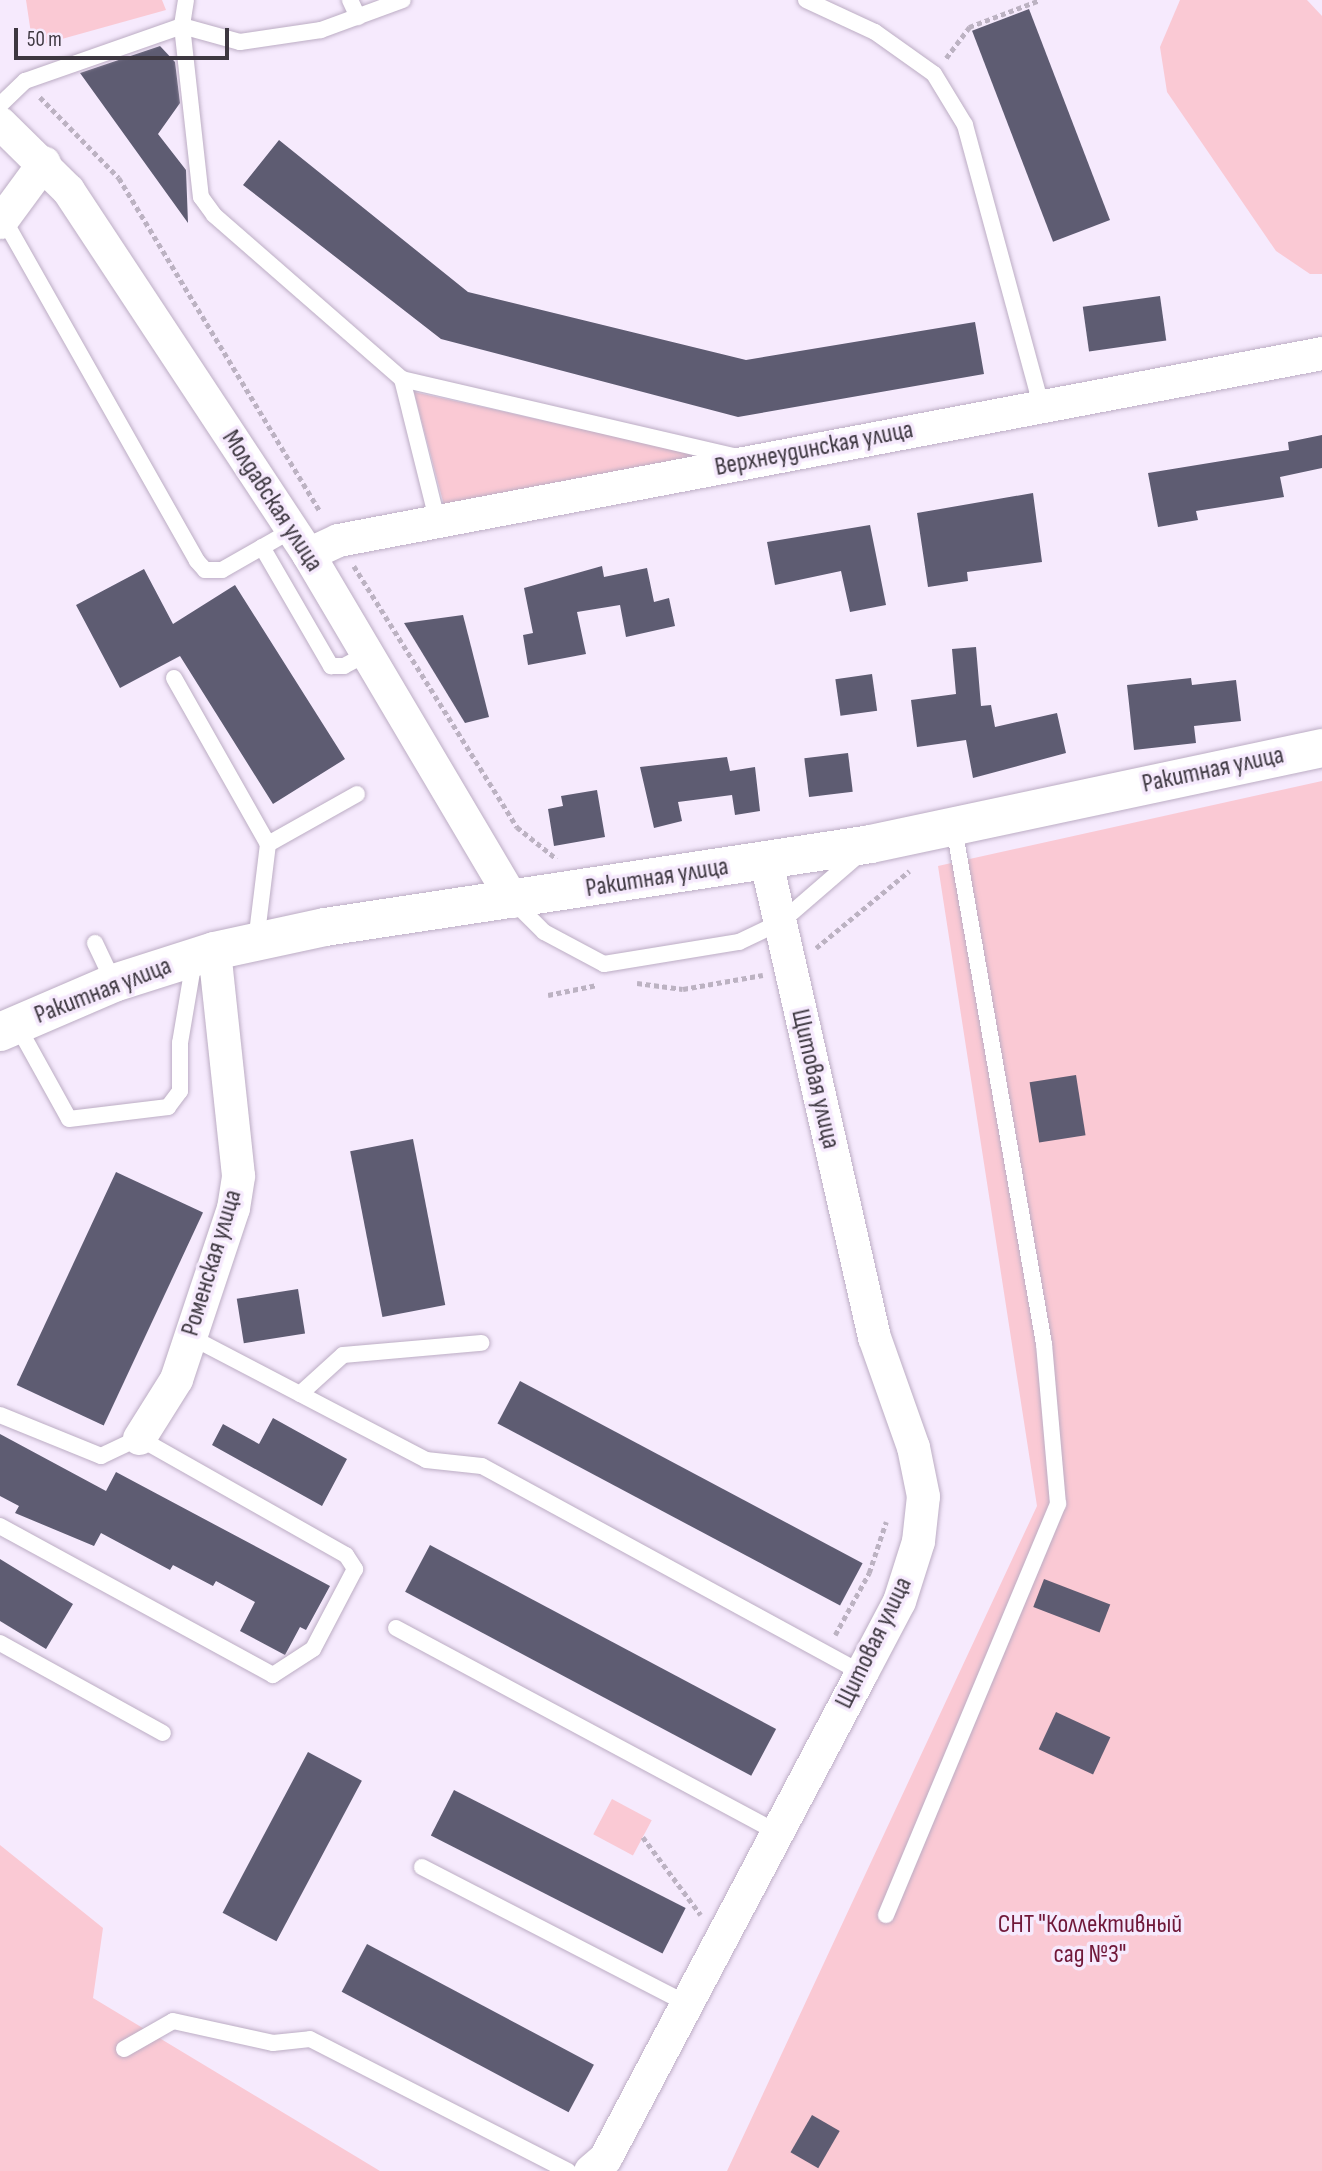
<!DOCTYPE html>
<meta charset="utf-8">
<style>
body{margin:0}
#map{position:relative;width:1322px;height:2171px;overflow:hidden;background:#f6eafd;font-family:"Sofia Sans Condensed",sans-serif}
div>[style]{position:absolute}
.green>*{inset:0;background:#fac9d4;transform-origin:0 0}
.building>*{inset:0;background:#5e5c72;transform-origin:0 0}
.path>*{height:4.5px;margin-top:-2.25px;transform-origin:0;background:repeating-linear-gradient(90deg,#bcb2c2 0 5px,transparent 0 8.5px)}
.roads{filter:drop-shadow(0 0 2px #bcadc4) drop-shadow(0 0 2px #bcadc4)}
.service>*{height:16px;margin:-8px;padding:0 8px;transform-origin:8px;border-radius:8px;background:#fff}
.minor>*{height:33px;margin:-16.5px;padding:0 16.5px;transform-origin:16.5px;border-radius:16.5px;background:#fff}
.tertiary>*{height:38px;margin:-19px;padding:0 19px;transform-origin:19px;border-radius:19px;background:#fff}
span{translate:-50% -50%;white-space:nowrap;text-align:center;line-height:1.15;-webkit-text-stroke:7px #f6eafd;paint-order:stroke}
.street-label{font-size:26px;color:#3d3740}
.park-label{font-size:26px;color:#701839}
.scale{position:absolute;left:14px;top:28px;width:215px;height:32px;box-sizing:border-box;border:4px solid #3d3740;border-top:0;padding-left:9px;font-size:21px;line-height:24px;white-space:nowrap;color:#3d3740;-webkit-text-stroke:5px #f6eafd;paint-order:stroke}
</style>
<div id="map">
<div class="green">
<div style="clip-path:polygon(26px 0,162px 0,166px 10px,33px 47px)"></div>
<div style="clip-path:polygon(1180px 0,1307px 0,1322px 16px,1322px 274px,1310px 274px,1276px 251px,1167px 92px,1160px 47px)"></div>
<div style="clip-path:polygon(414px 392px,710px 457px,445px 509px)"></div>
<div style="clip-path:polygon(1322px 781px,1322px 2171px,727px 2171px,1037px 1506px,938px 866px)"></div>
<div style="left:612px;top:1799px;width:45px;height:40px;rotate:28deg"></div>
<div style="clip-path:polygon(0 1845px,103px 1928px,93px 1998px,380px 2171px,0 2171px)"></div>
</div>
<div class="building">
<div style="left:1029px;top:9px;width:226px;height:61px;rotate:69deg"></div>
<div style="clip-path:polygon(160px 46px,175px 62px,180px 103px,158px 134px,186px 170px,188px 223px,80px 73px)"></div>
<div style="clip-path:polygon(279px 140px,468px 292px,746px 360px,975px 322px,984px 374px,738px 417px,441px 339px,243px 185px)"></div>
<div style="left:1160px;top:296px;width:45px;height:78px;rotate:82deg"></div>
<div style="clip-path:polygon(1322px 435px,1322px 468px,1280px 477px,1284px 497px,1196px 511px,1198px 520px,1158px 527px,1148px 473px,1289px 450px,1288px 442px)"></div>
<div style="clip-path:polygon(1033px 493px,1042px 562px,967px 572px,968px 581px,928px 587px,917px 513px)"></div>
<div style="clip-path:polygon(870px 525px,886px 605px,850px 612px,841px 571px,775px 585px,767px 542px)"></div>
<div style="clip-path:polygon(602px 566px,604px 577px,647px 568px,654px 602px,669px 598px,675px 626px,626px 637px,620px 605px,577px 612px,586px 654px,528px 665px,523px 635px,533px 633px,524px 588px)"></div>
<div style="clip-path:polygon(144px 569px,173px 624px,235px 585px,345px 759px,273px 804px,180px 656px,120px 688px,76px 605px)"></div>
<div style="clip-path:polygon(463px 615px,489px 717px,465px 723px,404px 623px)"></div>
<div style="clip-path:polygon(976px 647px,981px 706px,991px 705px,995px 727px,1057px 713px,1066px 753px,973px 778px,966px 740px,917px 747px,911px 700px,956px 694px,952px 649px)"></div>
<div style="left:872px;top:674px;width:37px;height:37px;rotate:82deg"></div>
<div style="clip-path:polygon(1191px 678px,1192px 685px,1236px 680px,1241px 721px,1194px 726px,1196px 743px,1134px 750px,1127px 685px)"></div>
<div style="left:848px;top:753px;width:39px;height:44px;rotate:83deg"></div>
<div style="clip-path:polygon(727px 757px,730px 771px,755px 767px,760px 811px,735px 815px,732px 795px,678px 802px,682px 821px,654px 828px,640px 767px)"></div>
<div style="clip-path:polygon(597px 790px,605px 837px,554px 846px,548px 809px,563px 806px,561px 796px)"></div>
<div style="left:1076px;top:1075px;width:61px;height:47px;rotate:81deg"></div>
<div style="left:413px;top:1139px;width:169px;height:64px;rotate:79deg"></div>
<div style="left:116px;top:1172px;width:96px;height:235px;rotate:25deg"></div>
<div style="left:298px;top:1289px;width:45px;height:62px;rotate:81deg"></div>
<div style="left:520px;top:1381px;width:388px;height:48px;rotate:28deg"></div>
<div style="clip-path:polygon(273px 1418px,347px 1459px,322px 1506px,212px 1445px,223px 1424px,259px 1444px)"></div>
<div style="clip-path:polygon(0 1434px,106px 1491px,116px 1472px,330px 1586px,306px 1630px,300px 1627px,285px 1655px,240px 1631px,255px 1602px,216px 1581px,213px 1586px,173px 1565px,170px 1570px,101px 1533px,94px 1546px,15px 1513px,19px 1506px,0 1496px)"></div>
<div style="left:430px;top:1545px;width:392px;height:53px;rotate:28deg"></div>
<div style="clip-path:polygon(0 1559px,73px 1604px,46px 1649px,0 1621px)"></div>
<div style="left:1044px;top:1579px;width:71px;height:30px;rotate:21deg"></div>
<div style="left:1056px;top:1712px;width:60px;height:41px;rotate:25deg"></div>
<div style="left:308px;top:1752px;width:61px;height:182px;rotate:28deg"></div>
<div style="left:454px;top:1790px;width:260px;height:51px;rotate:27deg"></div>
<div style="left:367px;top:1944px;width:257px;height:54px;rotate:28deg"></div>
<div style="left:812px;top:2115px;width:32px;height:43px;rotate:30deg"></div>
</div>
<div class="path">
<div style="left:946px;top:58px;width:39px;rotate:-53deg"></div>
<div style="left:969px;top:27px;width:76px;rotate:-20.8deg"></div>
<div style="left:40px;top:97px;width:113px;rotate:45.7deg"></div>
<div style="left:119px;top:178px;width:389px;rotate:58.9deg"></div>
<div style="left:354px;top:566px;width:308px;rotate:58deg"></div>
<div style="left:517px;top:827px;width:51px;rotate:38.7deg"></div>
<div style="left:816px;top:948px;width:121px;rotate:-39.6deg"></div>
<div style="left:637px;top:983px;width:46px;rotate:7.4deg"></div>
<div style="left:683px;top:989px;width:81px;rotate:-9.9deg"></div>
<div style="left:548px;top:995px;width:50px;rotate:-11.5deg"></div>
<div style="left:835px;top:1635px;width:71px;rotate:-61.3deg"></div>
<div style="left:869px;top:1573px;width:54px;rotate:-71.6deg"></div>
<div style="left:643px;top:1837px;width:97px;rotate:53.4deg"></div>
</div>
<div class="roads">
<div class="service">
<div style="left:186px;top:0;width:26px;rotate:99deg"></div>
<div style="left:182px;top:26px;width:172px;rotate:83.7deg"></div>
<div style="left:201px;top:197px;width:22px;rotate:54deg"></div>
<div style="left:214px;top:215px;width:249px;rotate:41.1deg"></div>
<div style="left:402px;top:379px;width:339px;rotate:13.1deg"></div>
<div style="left:350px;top:0;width:19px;rotate:65deg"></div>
<div style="left:806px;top:0;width:76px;rotate:24.9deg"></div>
<div style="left:875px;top:32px;width:72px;rotate:35.4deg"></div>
<div style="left:934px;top:74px;width:60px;rotate:58.7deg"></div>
<div style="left:965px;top:125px;width:289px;rotate:74.8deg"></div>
<div style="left:0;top:105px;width:35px;rotate:-44deg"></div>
<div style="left:25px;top:81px;width:166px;rotate:-19.3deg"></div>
<div style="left:182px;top:26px;width:60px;rotate:15.4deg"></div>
<div style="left:240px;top:42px;width:82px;rotate:-8.4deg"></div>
<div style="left:321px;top:30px;width:87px;rotate:-20.1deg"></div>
<div style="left:3px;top:218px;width:394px;rotate:60.5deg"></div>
<div style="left:197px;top:561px;width:12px;rotate:48deg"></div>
<div style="left:205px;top:570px;width:17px"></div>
<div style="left:222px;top:570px;width:81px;rotate:-29.7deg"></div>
<div style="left:402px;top:379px;width:148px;rotate:76deg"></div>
<div style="left:262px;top:547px;width:138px;rotate:59.9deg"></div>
<div style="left:331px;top:666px;width:13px"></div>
<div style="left:344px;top:666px;width:26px;rotate:-28deg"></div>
<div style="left:174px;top:678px;width:191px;rotate:60.5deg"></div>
<div style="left:268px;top:844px;width:99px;rotate:97deg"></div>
<div style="left:268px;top:844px;width:102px;rotate:-29.3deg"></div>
<div style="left:513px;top:901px;width:44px;rotate:45deg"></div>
<div style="left:544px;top:932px;width:68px;rotate:28.1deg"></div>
<div style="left:604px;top:964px;width:137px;rotate:-9.3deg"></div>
<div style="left:739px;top:942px;width:47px;rotate:-25.5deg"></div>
<div style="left:781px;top:922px;width:106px;rotate:-40.8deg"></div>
<div style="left:95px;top:943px;width:44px;rotate:64.6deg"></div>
<div style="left:17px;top:1025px;width:107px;rotate:61deg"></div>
<div style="left:69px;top:1119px;width:100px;rotate:-6.9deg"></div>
<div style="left:168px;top:1107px;width:20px;rotate:-53deg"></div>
<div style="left:180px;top:1091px;width:48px;rotate:-90deg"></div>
<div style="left:180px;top:1043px;width:84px;rotate:-80.4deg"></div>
<div style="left:191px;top:1337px;width:265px;rotate:27.6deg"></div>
<div style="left:426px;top:1460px;width:56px;rotate:6.1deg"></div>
<div style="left:482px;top:1466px;width:432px;rotate:28.6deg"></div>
<div style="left:300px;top:1394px;width:58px;rotate:-42.2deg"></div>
<div style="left:343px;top:1355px;width:139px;rotate:-5deg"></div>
<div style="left:0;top:1415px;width:109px;rotate:22.1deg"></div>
<div style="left:101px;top:1456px;width:42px;rotate:-25.3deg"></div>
<div style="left:139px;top:1438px;width:238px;rotate:29.5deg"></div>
<div style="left:346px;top:1555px;width:17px;rotate:57deg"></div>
<div style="left:355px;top:1569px;width:90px;rotate:117.7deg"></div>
<div style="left:313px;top:1649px;width:48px;rotate:147deg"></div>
<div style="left:273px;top:1675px;width:311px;rotate:-151.4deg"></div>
<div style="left:396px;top:1628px;width:432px;rotate:28.2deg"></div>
<div style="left:0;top:1643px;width:186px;rotate:28.9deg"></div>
<div style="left:422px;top:1867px;width:297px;rotate:27.3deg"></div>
<div style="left:886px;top:1915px;width:446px;rotate:-67.3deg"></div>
<div style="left:1058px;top:1504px;width:161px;rotate:-95deg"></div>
<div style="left:1044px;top:1344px;width:525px;rotate:-99.88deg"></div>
<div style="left:124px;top:2049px;width:56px;rotate:-29.7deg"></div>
<div style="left:173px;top:2021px;width:102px;rotate:12.4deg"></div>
<div style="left:273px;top:2043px;width:37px;rotate:-6deg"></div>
<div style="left:310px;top:2039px;width:290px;rotate:27.1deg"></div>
</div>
<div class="minor">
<div style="left:0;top:123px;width:95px;rotate:44.6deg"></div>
<div style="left:68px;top:190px;width:436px;rotate:56.6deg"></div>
<div style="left:308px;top:554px;width:403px;rotate:59.4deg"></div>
<div style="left:0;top:222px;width:74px;rotate:-53.7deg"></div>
<div style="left:308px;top:554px;width:33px;rotate:-25deg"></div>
<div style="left:338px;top:540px;width:1002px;rotate:-10.76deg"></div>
<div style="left:139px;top:1438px;width:70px;rotate:-57.9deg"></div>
<div style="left:176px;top:1379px;width:180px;rotate:-71.6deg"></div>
<div style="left:233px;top:1208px;width:33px;rotate:-81deg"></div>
<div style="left:238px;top:1175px;width:225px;rotate:-96.1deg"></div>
<div style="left:590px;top:2171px;width:20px;rotate:-41deg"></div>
<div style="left:605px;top:2158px;width:548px;rotate:-62.17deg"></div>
<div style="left:861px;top:1673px;width:81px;rotate:-62.2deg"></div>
<div style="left:899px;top:1601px;width:63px;rotate:-72.4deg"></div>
<div style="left:918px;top:1541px;width:45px;rotate:-83.7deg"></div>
<div style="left:923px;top:1496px;width:50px;rotate:-101.5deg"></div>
<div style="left:913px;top:1447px;width:117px;rotate:-109.5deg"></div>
<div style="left:874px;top:1337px;width:488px;rotate:-102.8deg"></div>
</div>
<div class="tertiary">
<div style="left:0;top:1032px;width:124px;rotate:-23.3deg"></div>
<div style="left:114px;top:983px;width:105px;rotate:-17.7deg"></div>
<div style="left:214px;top:951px;width:114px;rotate:-12.2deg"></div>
<div style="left:325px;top:927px;width:552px;rotate:-8.64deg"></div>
<div style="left:871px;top:844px;width:461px;rotate:-12deg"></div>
</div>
</div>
<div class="street-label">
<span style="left:814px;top:449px;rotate:-11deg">Верхнеудинская улица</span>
<span style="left:272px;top:501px;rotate:57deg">Молдавская улица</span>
<span style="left:1213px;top:770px;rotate:-12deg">Ракитная улица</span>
<span style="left:657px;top:878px;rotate:-9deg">Ракитная улица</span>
<span style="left:103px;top:991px;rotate:-21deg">Ракитная улица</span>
<span style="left:815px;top:1079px;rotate:77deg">Щитовая улица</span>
<span style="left:212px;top:1263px;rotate:-73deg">Роменская улица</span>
<span style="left:874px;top:1643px;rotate:-64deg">Щитовая улица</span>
</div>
<div class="park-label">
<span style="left:1090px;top:1940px">СНТ "Коллективный<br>сад №3"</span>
</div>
<div class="scale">50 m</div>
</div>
